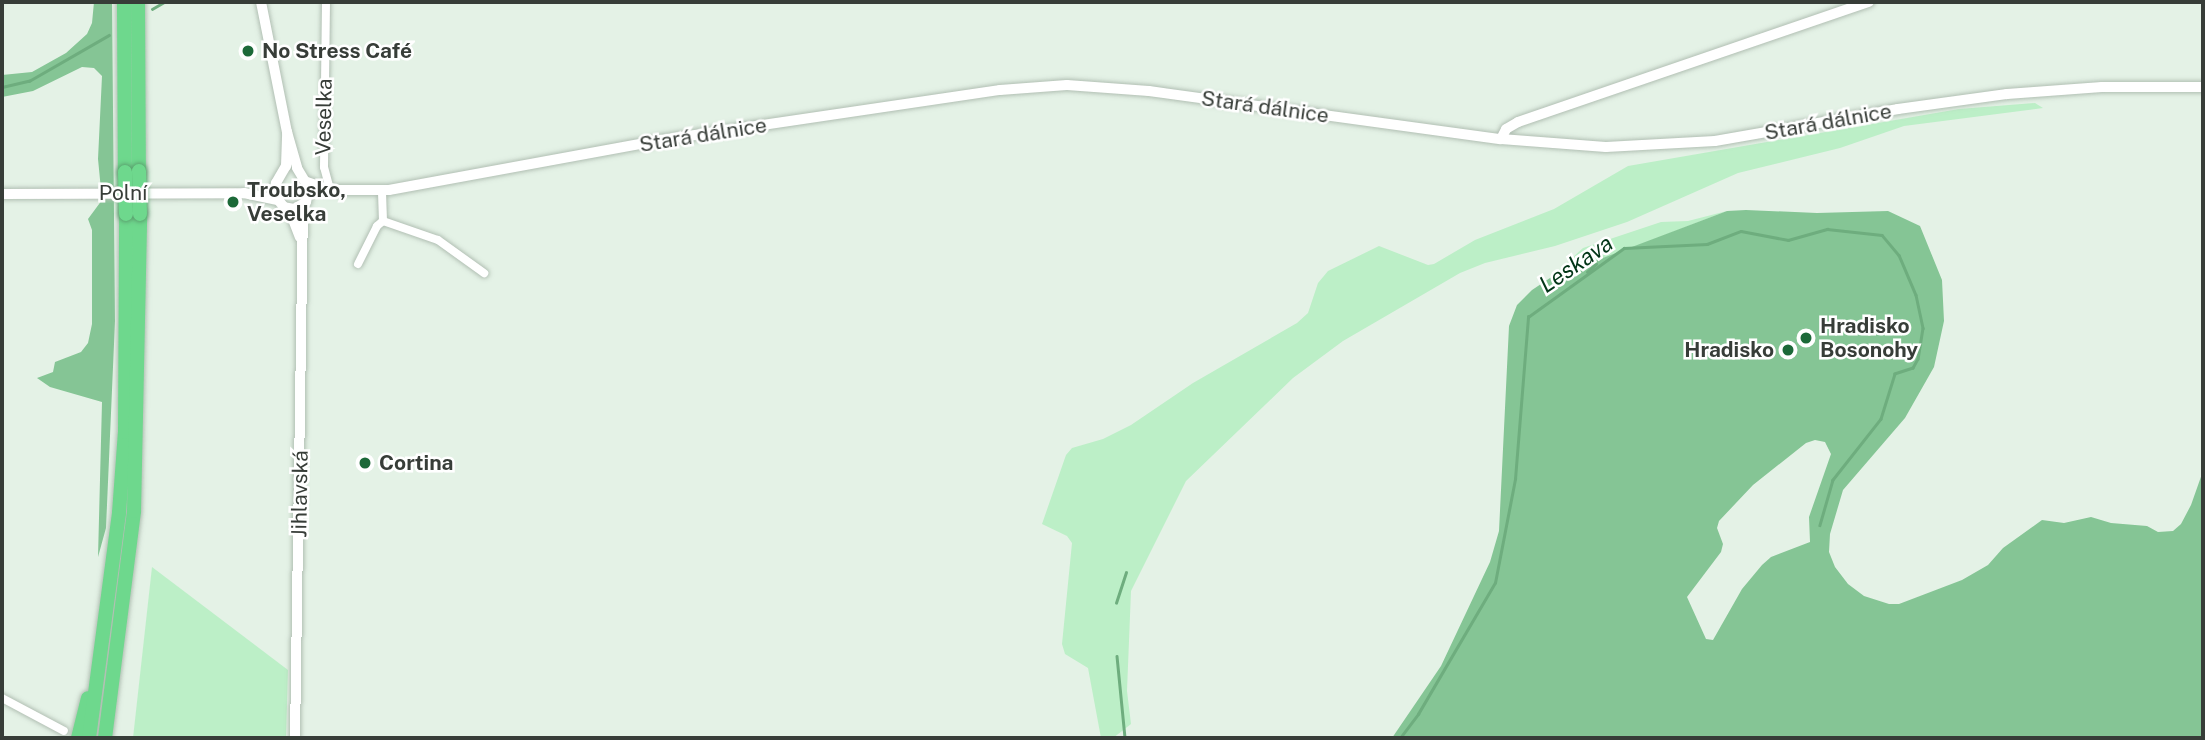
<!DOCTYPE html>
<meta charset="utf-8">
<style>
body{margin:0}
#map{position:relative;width:2205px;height:740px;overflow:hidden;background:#e4f2e6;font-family:"Public Sans",sans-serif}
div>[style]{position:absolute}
.green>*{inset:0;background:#bcefc7}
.forest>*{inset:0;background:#85c595}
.stream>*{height:2.5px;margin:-1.25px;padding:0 1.25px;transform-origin:1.25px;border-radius:1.25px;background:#6ead7e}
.roads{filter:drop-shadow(0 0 2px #b1bfb3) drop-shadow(0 0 2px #b1bfb3)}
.street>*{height:8px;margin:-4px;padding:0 4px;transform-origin:4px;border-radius:4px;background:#fff}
.secondary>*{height:10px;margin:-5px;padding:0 5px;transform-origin:5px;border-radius:5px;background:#fff}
.highway>*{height:14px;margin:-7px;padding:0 7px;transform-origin:7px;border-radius:7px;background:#6ed88d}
.bridges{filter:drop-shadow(0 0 2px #5ba26f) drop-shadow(0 0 2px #5ba26f)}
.highway-bridge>*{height:14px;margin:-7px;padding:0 7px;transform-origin:7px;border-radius:7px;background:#6ed88d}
.dots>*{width:19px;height:19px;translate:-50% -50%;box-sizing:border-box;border:4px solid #fff;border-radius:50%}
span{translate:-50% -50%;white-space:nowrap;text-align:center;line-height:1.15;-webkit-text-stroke:5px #fff;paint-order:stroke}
.poi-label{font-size:21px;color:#373d38;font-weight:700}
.left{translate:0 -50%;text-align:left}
.right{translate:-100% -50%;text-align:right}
.street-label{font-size:21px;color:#373d38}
.water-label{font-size:23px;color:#023517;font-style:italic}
.frame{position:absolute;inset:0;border:4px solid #373d38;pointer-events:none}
</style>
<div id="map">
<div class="green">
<div style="clip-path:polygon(2035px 103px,2043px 108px,1904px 126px,1840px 148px,1738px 173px,1627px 222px,1555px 246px,1485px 263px,1460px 273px,1343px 341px,1293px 378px,1186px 481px,1131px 591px,1127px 691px,1131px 724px,1113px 738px,1101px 738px,1088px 668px,1065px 654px,1062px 644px,1072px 543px,1067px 536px,1042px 524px,1066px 455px,1072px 448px,1103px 439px,1131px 425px,1193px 383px,1297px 323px,1308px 313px,1318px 283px,1328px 271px,1379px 246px,1428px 265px,1434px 264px,1475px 240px,1554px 209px,1628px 166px,1959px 109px)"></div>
<div style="clip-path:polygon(1727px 211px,1639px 245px,1550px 278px,1583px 248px,1661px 222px,1688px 221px)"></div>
<div style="clip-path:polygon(152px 567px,288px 670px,286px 738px,133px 738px)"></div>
</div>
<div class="forest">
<div style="clip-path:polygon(94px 2px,112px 2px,115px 321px,106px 528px,98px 557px,102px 402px,50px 387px,37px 378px,53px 372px,55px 362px,81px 352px,88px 343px,92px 324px,92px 230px,88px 219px,102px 200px,98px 159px,102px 76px,94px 68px,82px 67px,33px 91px,2px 97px,2px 75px,32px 72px,66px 53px,87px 34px,92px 23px)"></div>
<div style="clip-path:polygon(evenodd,1746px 210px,1817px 213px,1888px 211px,1920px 226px,1942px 280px,1944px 321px,1934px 367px,1905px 418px,1843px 490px,1830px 534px,1829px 552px,1835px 567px,1848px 584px,1864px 596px,1889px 604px,1899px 604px,1962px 580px,1988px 565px,2003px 548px,2042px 520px,2064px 523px,2091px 517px,2111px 523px,2147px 526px,2158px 532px,2173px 531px,2181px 524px,2191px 505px,2203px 471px,2203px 738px,1392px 738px,1441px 666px,1490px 562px,1499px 531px,1509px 326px,1517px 305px,1532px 290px,1550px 278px,1727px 211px,1746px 210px,1815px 440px,1825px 442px,1831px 454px,1809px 517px,1810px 542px,1771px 557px,1762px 565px,1742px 589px,1713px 640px,1706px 639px,1687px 597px,1721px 552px,1723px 544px,1717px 528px,1719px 521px,1753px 485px,1806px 443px,1815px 440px)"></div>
</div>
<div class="stream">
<div style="left:152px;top:9px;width:14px;rotate:-30deg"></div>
<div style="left:2px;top:87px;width:28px;rotate:-13deg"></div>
<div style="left:29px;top:81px;width:92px;rotate:-29.9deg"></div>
<div style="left:1587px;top:272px;width:12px;rotate:-42deg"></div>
<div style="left:1116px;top:603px;width:32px;rotate:-72deg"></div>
<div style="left:1117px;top:656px;width:82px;rotate:84.4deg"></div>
<div style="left:1400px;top:738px;width:30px;rotate:-53deg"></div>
<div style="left:1418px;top:714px;width:152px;rotate:-59.6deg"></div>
<div style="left:1495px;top:583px;width:106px;rotate:-79.1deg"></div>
<div style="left:1515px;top:479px;width:163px;rotate:-85.4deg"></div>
<div style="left:1528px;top:317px;width:118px;rotate:-35.7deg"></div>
<div style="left:1624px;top:248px;width:83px;rotate:-2.8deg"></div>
<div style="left:1707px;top:244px;width:36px;rotate:-21deg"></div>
<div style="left:1741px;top:231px;width:48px;rotate:10.8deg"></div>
<div style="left:1788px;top:240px;width:41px;rotate:-15.8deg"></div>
<div style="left:1827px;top:229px;width:55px;rotate:6.2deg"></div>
<div style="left:1882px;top:235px;width:26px;rotate:50deg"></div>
<div style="left:1899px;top:255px;width:43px;rotate:67deg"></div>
<div style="left:1916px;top:295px;width:34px;rotate:78deg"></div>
<div style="left:1923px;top:328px;width:31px;rotate:99deg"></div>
<div style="left:1918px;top:359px;width:10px;rotate:119deg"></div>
<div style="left:1913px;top:368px;width:19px;rotate:162deg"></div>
<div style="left:1895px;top:374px;width:47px;rotate:107.3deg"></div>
<div style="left:1881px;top:419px;width:78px;rotate:128.2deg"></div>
<div style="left:1833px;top:480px;width:47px;rotate:106.1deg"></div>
</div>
<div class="roads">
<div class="street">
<div style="left:326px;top:2px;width:165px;rotate:90.7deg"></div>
<div style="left:324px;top:167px;width:24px;rotate:75deg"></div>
<div style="left:383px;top:221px;width:58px;rotate:19.1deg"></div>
<div style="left:438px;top:240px;width:57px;rotate:35.7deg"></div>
<div style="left:358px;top:264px;width:42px;rotate:-63.4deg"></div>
<div style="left:377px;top:226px;width:8px;rotate:-40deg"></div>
<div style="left:383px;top:221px;width:30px;rotate:-92deg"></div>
<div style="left:2px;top:698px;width:70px;rotate:28deg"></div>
</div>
<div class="secondary">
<div style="left:261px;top:2px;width:133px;rotate:78.7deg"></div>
<div style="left:287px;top:132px;width:37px;rotate:74deg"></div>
<div style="left:297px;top:168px;width:23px;rotate:59deg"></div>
<div style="left:309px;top:188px;width:14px;rotate:102deg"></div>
<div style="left:306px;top:202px;width:14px;rotate:150deg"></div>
<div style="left:294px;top:209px;width:10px;rotate:-169deg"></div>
<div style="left:284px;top:207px;width:16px;rotate:-130deg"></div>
<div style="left:274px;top:195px;width:12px;rotate:-81deg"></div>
<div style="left:276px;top:183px;width:20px;rotate:-60deg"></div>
<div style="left:286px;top:166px;width:34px;rotate:-88deg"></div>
<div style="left:1501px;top:139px;width:11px;rotate:-63deg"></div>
<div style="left:1506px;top:129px;width:14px;rotate:-30deg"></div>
<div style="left:1518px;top:122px;width:371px;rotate:-18.9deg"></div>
<div style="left:307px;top:182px;width:24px;rotate:19deg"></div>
<div style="left:330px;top:190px;width:59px"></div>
<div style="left:389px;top:190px;width:277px;rotate:-10.4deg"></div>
<div style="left:661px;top:140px;width:343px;rotate:-8.4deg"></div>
<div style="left:1000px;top:90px;width:67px;rotate:-4.3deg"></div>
<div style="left:1067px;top:85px;width:82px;rotate:4.2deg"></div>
<div style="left:1149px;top:91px;width:355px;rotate:7.8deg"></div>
<div style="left:1501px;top:139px;width:105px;rotate:4.4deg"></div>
<div style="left:1606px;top:147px;width:109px;rotate:-3.2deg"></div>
<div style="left:1715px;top:141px;width:186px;rotate:-9.9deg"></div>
<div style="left:1898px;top:109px;width:110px;rotate:-7.8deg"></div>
<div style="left:2007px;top:94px;width:95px;rotate:-4.2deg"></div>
<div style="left:2102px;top:87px;width:101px"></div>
<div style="left:2px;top:194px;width:242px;rotate:-0.2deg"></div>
<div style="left:244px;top:193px;width:33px;rotate:12deg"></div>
<div style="left:289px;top:209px;width:30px;rotate:69deg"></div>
<div style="left:295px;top:738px;width:533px;rotate:-89.14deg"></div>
</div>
<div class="highway">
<div style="left:124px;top:2px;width:170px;rotate:89.7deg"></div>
<div style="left:138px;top:2px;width:169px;rotate:89.7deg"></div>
<div style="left:78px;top:738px;width:41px;rotate:-76deg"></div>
<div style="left:89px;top:738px;width:227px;rotate:-82.4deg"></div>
<div style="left:119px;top:513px;width:81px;rotate:-85.8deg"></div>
<div style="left:125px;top:432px;width:218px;rotate:-89.7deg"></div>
<div style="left:105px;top:738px;width:229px;rotate:-82.7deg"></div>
<div style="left:134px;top:511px;width:297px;rotate:-88.8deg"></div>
</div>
</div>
<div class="bridges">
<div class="highway-bridge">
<div style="left:139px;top:171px;width:43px;rotate:88.7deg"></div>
<div style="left:125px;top:172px;width:42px;rotate:88.6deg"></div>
</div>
</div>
<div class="dots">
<div style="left:248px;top:51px;background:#1c6938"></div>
<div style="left:233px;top:202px;background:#1c6938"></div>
<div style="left:1806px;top:338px;background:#1c6938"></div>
<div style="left:1788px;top:350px;background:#1c6938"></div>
<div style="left:365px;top:463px;background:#1c6938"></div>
</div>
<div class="poi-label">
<span class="left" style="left:262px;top:51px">No Stress Café</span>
<span class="left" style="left:247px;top:202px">Troubsko,<br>Veselka</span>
<span class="left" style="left:1820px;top:338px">Hradisko<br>Bosonohy</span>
<span class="right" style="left:1774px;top:350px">Hradisko</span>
<span class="left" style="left:379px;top:463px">Cortina</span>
</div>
<div class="street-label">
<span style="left:1265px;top:107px;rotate:8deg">Stará dálnice</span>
<span style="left:324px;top:117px;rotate:-89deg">Veselka</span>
<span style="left:1828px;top:122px;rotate:-10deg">Stará dálnice</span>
<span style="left:703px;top:135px;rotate:-9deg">Stará dálnice</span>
<span style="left:123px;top:193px">Polní</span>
<span style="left:300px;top:494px;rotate:-89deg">Jihlavská</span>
</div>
<div class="water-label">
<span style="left:1576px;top:264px;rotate:-34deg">Leskava</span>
</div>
<div class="frame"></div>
</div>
